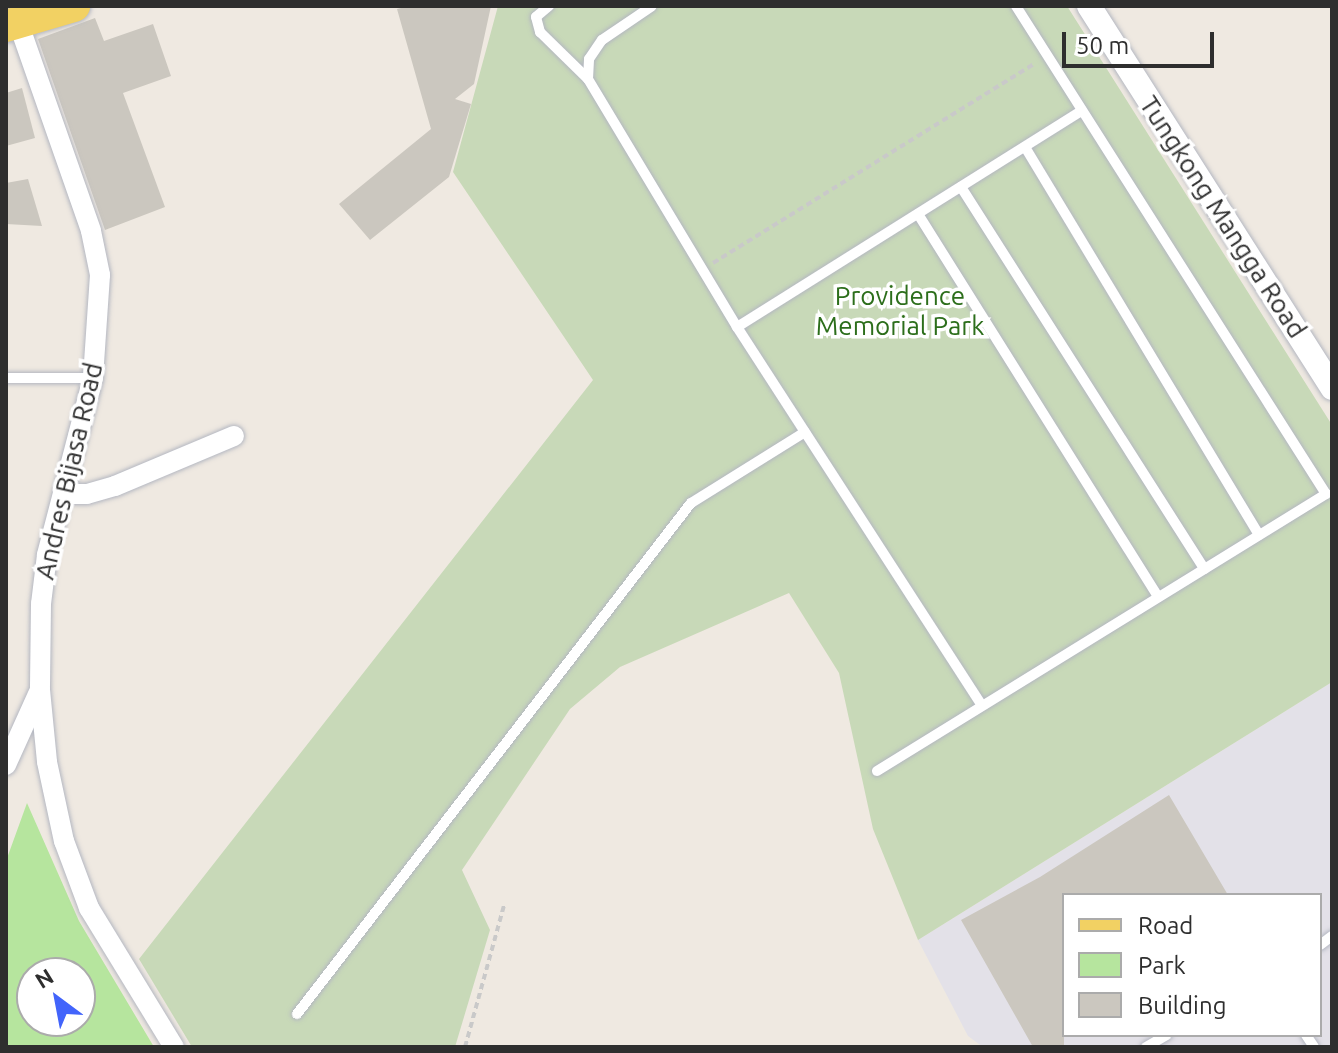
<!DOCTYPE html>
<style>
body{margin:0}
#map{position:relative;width:1338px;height:1053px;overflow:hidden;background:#efe9e1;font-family:Ubuntu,sans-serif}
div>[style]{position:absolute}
.industrial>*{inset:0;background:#e3e1e8}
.green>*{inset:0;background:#b6e59e}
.cemetery>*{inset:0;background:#c8d9b8}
.building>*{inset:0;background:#cbc7bf}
.path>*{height:4px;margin-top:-2px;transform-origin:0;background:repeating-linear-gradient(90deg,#c9c9c9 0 6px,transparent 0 10px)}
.roads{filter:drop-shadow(0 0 2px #b4b7c1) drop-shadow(0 0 2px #b4b7c1)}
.service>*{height:10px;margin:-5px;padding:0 5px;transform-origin:5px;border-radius:5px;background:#fff}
.minor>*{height:20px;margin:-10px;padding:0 10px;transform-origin:10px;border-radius:10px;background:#fff}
.tertiary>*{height:24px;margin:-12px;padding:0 12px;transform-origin:12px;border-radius:12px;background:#fff}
.primary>*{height:32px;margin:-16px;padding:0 16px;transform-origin:16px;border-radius:16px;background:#f2d163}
span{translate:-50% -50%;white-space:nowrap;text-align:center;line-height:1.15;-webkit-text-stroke:7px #fff;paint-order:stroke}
.street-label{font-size:26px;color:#2e2e2e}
.park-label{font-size:26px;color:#2c6e1b}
.frame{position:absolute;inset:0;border:8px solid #2e2e2e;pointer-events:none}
.legend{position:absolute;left:1062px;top:893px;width:260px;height:144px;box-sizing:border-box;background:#fff;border:2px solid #ababab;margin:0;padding:10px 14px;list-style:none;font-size:24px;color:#2e2e2e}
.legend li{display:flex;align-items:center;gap:16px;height:40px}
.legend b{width:40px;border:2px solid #ababab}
.north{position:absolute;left:16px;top:957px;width:80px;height:80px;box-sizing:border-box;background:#fff;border:2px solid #ababab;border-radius:50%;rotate:328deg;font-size:22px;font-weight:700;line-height:32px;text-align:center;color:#2e2e2e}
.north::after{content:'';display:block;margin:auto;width:28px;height:36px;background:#4264fb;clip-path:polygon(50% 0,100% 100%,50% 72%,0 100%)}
.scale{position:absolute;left:1062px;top:32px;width:152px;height:36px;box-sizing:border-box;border:4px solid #2e2e2e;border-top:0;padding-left:10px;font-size:24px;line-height:28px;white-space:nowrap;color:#2e2e2e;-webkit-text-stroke:6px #fff;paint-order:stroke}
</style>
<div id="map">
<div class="industrial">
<div style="clip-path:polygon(evenodd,1332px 682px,1332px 1047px,983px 1047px,968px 1036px,918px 940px,1332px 682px,1064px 895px,1320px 895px,1320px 1035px,1064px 1035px,1064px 895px)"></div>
</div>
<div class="green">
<div style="clip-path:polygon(evenodd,27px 803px,79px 921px,154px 1047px,6px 1047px,6px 861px,27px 803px,32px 973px,80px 973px,80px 1021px,32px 1021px,32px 973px)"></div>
</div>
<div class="cemetery">
<div style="clip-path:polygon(498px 6px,1067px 6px,1332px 425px,1332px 682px,918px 940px,873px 829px,839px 673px,789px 593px,620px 667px,570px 709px,462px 870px,490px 930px,455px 1047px,192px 1047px,139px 959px,593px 380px,453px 172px)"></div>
</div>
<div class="building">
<div style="clip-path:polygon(409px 6px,491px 6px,474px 84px,455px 99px,471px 104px,449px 177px,370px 240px,339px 204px,431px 129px,397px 9px)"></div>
<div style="clip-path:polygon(95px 18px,104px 41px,153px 24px,171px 76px,123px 93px,165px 207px,105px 230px,38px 39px)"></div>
<div style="clip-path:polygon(22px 88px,35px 138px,6px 146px,6px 93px)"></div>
<div style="clip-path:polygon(28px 179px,42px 226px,6px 224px,6px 183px)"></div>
<div style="clip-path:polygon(1169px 795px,1228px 895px,1064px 895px,1064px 1047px,1033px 1047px,961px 920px,1040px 877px)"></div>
</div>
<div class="path">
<div style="left:713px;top:263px;width:379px;rotate:-31.8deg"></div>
<div style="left:465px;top:1047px;width:147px;rotate:-74.6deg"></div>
</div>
<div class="roads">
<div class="service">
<div style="left:549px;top:6px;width:17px;rotate:140deg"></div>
<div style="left:536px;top:17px;width:16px;rotate:75deg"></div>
<div style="left:540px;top:32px;width:67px;rotate:44.4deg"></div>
<div style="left:588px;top:79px;width:289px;rotate:59deg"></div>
<div style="left:737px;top:327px;width:450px;rotate:57.1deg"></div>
<div style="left:588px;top:79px;width:20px;rotate:-87deg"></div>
<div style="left:589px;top:59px;width:23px;rotate:-56deg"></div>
<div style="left:602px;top:40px;width:60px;rotate:-34.2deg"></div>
<div style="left:1025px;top:147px;width:453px;rotate:58.9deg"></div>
<div style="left:961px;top:187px;width:453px;rotate:57.5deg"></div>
<div style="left:918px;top:214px;width:452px;rotate:57.9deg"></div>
<div style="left:737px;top:327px;width:407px;rotate:-32.1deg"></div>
<div style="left:6px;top:378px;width:87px"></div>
<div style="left:877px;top:771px;width:528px;rotate:-31.67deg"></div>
<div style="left:1326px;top:494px;width:578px;rotate:-122.43deg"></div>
<div style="left:1320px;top:945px;width:15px;rotate:-37deg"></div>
<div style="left:297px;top:1014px;width:645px;rotate:-52.37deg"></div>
<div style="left:691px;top:503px;width:134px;rotate:-31.9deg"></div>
<div style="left:1306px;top:1035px;width:14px;rotate:56deg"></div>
<div style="left:1146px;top:1047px;width:24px;rotate:-30deg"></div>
</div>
<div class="minor">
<div style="left:18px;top:22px;width:221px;rotate:70.7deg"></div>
<div style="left:91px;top:231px;width:45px;rotate:78.4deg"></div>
<div style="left:100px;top:275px;width:103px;rotate:93.9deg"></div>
<div style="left:93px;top:378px;width:183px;rotate:104.6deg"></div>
<div style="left:47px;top:555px;width:49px;rotate:97deg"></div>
<div style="left:41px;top:604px;width:86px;rotate:90.7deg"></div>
<div style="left:40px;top:690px;width:72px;rotate:84.4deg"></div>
<div style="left:47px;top:762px;width:81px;rotate:77.9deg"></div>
<div style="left:64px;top:841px;width:72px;rotate:69.5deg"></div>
<div style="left:89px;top:908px;width:163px;rotate:58.6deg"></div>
<div style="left:65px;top:494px;width:22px"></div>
<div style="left:87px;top:494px;width:29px;rotate:-16deg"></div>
<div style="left:115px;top:486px;width:129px;rotate:-22.8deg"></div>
<div style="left:6px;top:765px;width:78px;rotate:-65.7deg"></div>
</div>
<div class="tertiary">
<div style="left:1089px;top:6px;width:453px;rotate:57.5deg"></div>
</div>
<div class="primary">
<div style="left:6px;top:26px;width:71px;rotate:-16.4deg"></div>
</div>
</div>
<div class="street-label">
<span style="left:1223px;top:217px;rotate:57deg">Tungkong Mangga Road</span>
<span style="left:69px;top:471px;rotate:-77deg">Andres Bijasa Road</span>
</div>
<div class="park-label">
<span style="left:900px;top:311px">Providence<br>Memorial Park</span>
</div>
<div class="frame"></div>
<ul class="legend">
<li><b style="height:10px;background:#f2d163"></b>Road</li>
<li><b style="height:22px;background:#b6e59e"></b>Park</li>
<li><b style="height:22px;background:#cbc7bf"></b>Building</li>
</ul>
<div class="north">N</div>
<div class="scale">50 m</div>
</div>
